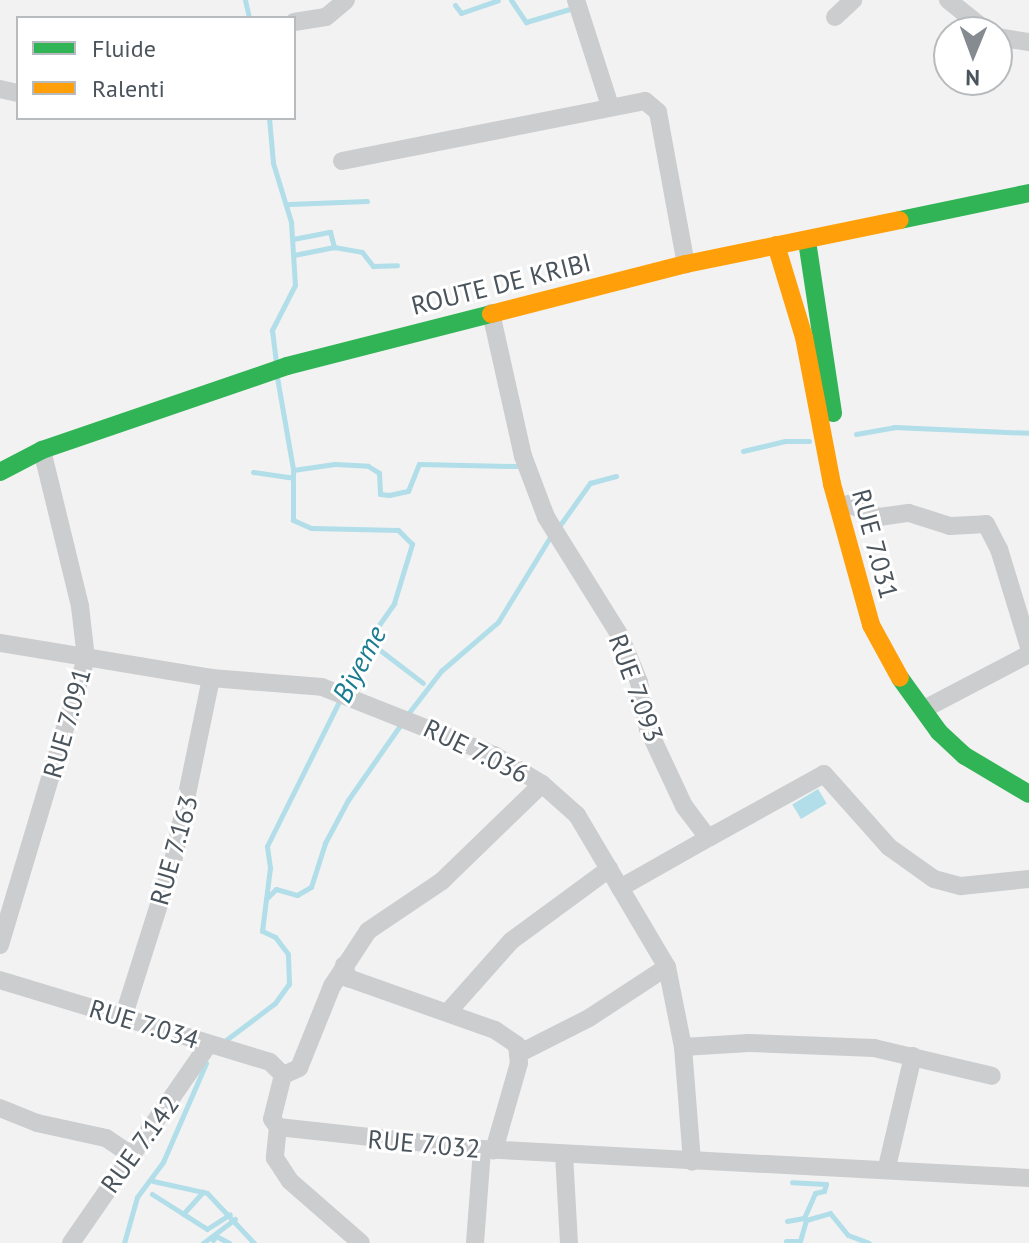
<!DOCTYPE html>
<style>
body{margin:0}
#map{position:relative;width:1029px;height:1243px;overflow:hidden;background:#f2f2f2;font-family:"PT Sans",sans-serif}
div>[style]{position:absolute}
.water>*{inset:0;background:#b1dee8;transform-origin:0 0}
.stream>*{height:5px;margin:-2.5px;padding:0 2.5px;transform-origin:2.5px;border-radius:2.5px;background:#b1dee8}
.street>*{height:18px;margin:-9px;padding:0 9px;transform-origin:9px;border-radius:9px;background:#cccdcf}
.fast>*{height:18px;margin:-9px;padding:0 9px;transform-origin:9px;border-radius:9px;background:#30b455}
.slow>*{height:18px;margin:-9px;padding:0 9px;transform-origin:9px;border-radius:9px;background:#ff9f0a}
span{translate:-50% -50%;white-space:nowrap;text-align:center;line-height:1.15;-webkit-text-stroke:6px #fff;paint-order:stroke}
.street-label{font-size:26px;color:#4a545c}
.water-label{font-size:28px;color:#197c91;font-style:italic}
.legend{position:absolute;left:16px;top:16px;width:280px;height:104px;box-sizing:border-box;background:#fff;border:2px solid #b7bbbe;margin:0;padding:10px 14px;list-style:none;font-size:24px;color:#4a545c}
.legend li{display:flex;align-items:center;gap:16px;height:40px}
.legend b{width:40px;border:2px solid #b7bbbe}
.north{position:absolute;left:933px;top:16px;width:80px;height:80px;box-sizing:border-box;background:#fff;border:2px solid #b7bbbe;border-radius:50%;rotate:181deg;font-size:22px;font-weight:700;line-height:32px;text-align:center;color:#4a545c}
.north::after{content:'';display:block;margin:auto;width:28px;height:36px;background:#858b90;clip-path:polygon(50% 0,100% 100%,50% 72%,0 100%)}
</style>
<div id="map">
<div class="water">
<div style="left:818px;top:789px;width:17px;height:30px;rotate:59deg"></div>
</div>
<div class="stream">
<div style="left:245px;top:0;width:18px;rotate:77deg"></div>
<div style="left:511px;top:0;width:27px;rotate:56deg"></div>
<div style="left:526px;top:22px;width:49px;rotate:-16.6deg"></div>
<div style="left:455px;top:5px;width:10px;rotate:53deg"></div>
<div style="left:461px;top:13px;width:39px;rotate:-19deg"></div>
<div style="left:269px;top:118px;width:45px;rotate:84.9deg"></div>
<div style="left:273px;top:163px;width:62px;rotate:73deg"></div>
<div style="left:291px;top:222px;width:63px;rotate:86.4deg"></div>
<div style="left:295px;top:285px;width:51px;rotate:117.1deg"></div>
<div style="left:272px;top:330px;width:33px;rotate:83deg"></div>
<div style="left:289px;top:204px;width:78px;rotate:-2.2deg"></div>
<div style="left:293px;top:239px;width:38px;rotate:-11deg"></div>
<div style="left:330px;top:232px;width:16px;rotate:75deg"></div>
<div style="left:294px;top:255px;width:41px;rotate:-11.3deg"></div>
<div style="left:334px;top:247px;width:28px;rotate:10deg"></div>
<div style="left:362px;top:252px;width:18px;rotate:52deg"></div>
<div style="left:373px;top:266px;width:24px;rotate:-2deg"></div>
<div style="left:856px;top:434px;width:39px;rotate:-10deg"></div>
<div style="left:894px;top:427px;width:135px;rotate:2.5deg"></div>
<div style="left:743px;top:451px;width:43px;rotate:-13.4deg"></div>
<div style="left:785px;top:441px;width:24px"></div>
<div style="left:293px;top:470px;width:42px;rotate:-8.1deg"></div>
<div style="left:335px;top:464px;width:33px;rotate:3deg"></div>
<div style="left:368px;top:466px;width:13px;rotate:32deg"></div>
<div style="left:379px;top:473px;width:21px;rotate:87deg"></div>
<div style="left:380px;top:494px;width:9px;rotate:6deg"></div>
<div style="left:389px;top:495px;width:19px;rotate:-12deg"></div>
<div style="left:408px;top:491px;width:29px;rotate:-68deg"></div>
<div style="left:419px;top:464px;width:97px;rotate:1.2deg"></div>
<div style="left:253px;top:472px;width:37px;rotate:8deg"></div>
<div style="left:560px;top:525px;width:52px;rotate:-54.5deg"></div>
<div style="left:590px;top:483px;width:27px;rotate:-15deg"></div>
<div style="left:372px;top:644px;width:64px;rotate:37.4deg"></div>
<div style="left:407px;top:715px;width:56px;rotate:-52.3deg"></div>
<div style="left:441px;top:671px;width:75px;rotate:-40.7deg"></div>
<div style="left:498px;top:622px;width:100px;rotate:-58.5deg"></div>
<div style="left:266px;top:899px;width:14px;rotate:-45deg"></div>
<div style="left:276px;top:889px;width:22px;rotate:16deg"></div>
<div style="left:297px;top:895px;width:16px;rotate:-30deg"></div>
<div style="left:311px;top:887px;width:46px;rotate:-72.3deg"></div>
<div style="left:325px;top:843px;width:49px;rotate:-61.9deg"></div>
<div style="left:348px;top:800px;width:93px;rotate:-55.1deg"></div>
<div style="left:222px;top:1043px;width:66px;rotate:-37deg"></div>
<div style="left:275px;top:1003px;width:24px;rotate:-54deg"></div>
<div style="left:289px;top:984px;width:30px;rotate:-92deg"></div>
<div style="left:288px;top:954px;width:21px;rotate:-127deg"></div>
<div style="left:275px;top:937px;width:14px;rotate:-155deg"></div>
<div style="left:262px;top:931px;width:64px;rotate:-82.8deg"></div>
<div style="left:270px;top:868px;width:22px;rotate:-98deg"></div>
<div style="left:267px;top:846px;width:236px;rotate:-63.5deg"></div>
<div style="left:372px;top:635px;width:39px;rotate:-55deg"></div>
<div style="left:394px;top:603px;width:62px;rotate:-73deg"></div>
<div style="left:412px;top:544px;width:20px;rotate:-135deg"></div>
<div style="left:398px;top:530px;width:87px;rotate:-178.7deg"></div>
<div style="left:311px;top:528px;width:20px;rotate:-156deg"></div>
<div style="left:293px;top:520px;width:51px;rotate:-90deg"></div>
<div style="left:293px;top:469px;width:93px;rotate:-99.9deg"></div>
<div style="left:153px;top:1181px;width:55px;rotate:12.5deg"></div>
<div style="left:207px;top:1193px;width:69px;rotate:46.8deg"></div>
<div style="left:152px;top:1194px;width:65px;rotate:32.5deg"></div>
<div style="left:207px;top:1229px;width:27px;rotate:-33deg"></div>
<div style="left:183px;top:1214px;width:30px;rotate:-48deg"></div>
<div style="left:787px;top:1221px;width:17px;rotate:-10deg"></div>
<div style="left:804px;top:1218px;width:27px;rotate:-66deg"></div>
<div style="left:815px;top:1193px;width:9px;rotate:-13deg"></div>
<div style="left:824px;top:1191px;width:7px;rotate:-74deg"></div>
<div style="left:826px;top:1184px;width:34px;rotate:-177deg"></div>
<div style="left:213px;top:1240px;width:5px;rotate:-53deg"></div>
<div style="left:216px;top:1236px;width:15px;rotate:28deg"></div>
<div style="left:786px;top:1241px;width:14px"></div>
<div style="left:800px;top:1241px;width:22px;rotate:-74deg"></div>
<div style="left:806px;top:1220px;width:25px;rotate:-16deg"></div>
<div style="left:830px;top:1213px;width:28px;rotate:51deg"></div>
<div style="left:848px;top:1235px;width:22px;rotate:21deg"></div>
<div style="left:124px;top:1243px;width:48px;rotate:-74.2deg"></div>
<div style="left:137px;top:1197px;width:44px;rotate:-53.4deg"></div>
<div style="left:163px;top:1162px;width:108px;rotate:-66.5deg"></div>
<div style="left:203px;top:1243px;width:40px;rotate:-37deg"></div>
</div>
<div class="street">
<div style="left:576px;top:0;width:111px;rotate:72.2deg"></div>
<div style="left:948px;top:0;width:51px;rotate:38.7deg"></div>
<div style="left:835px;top:17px;width:25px;rotate:-43deg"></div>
<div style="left:294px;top:22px;width:32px;rotate:-9deg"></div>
<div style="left:326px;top:17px;width:26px;rotate:-40deg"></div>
<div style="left:997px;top:37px;width:32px;rotate:9deg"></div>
<div style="left:0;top:89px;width:18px;rotate:13deg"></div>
<div style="left:342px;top:161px;width:309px;rotate:-11.2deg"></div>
<div style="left:645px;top:101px;width:17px;rotate:40deg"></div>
<div style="left:658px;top:112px;width:155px;rotate:79.6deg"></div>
<div style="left:491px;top:313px;width:147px;rotate:77.4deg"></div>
<div style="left:523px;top:456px;width:65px;rotate:69.3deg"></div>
<div style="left:546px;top:517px;width:140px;rotate:58.1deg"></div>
<div style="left:620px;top:636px;width:50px;rotate:67.6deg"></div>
<div style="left:639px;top:682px;width:48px;rotate:79.2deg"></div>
<div style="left:648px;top:729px;width:85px;rotate:64.9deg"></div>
<div style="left:684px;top:806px;width:35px;rotate:53deg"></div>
<div style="left:705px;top:834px;width:6px;rotate:31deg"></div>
<div style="left:710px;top:837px;width:130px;rotate:-28.9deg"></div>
<div style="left:824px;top:774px;width:98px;rotate:48.3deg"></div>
<div style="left:889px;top:847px;width:55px;rotate:35.4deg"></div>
<div style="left:934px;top:879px;width:28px;rotate:15deg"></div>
<div style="left:961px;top:886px;width:68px;rotate:-5.9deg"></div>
<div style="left:848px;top:504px;width:34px;rotate:23deg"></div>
<div style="left:879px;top:517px;width:30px;rotate:-8deg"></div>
<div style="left:909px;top:513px;width:43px;rotate:17.6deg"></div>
<div style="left:950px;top:526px;width:36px;rotate:-3deg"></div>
<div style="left:986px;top:524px;width:28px;rotate:63deg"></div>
<div style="left:999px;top:549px;width:102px;rotate:73deg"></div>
<div style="left:0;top:643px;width:214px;rotate:9.4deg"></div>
<div style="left:211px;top:678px;width:111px;rotate:4.6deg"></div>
<div style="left:322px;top:687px;width:185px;rotate:21.6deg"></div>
<div style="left:494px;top:755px;width:56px;rotate:31.1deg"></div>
<div style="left:542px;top:784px;width:47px;rotate:41.5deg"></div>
<div style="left:577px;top:815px;width:177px;rotate:59.4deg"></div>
<div style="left:667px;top:967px;width:82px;rotate:78.7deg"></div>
<div style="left:683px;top:1047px;width:115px;rotate:85.5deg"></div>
<div style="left:930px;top:706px;width:112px;rotate:-27.7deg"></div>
<div style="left:542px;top:784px;width:139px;rotate:135.9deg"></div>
<div style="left:442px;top:881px;width:89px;rotate:146deg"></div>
<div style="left:368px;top:931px;width:66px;rotate:123.2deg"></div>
<div style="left:332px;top:986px;width:88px;rotate:111.9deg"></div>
<div style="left:299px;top:1068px;width:17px;rotate:156deg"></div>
<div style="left:283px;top:1075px;width:45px;rotate:104deg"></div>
<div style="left:272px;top:1119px;width:10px;rotate:53deg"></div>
<div style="left:278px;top:1127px;width:205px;rotate:6.2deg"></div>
<div style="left:482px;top:1149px;width:548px;rotate:3.03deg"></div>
<div style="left:620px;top:888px;width:103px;rotate:-29.5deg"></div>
<div style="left:0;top:945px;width:300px;rotate:-73.3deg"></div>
<div style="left:86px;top:658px;width:52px;rotate:-96.6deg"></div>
<div style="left:80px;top:606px;width:161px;rotate:-103.7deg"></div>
<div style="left:344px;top:965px;width:14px;rotate:73deg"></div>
<div style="left:348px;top:978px;width:156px;rotate:19.5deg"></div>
<div style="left:495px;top:1030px;width:27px;rotate:34deg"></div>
<div style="left:517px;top:1045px;width:18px;rotate:84deg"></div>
<div style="left:519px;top:1063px;width:91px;rotate:106deg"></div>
<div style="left:0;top:980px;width:282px;rotate:16.9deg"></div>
<div style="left:270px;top:1062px;width:18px;rotate:45deg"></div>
<div style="left:448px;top:1012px;width:95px;rotate:-48.4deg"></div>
<div style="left:511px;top:941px;width:122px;rotate:-36.3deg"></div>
<div style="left:123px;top:1018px;width:169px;rotate:-72.4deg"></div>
<div style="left:174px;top:857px;width:183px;rotate:-78.3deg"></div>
<div style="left:683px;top:1047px;width:66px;rotate:-3.5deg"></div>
<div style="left:749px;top:1043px;width:125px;rotate:2.3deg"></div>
<div style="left:874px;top:1048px;width:121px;rotate:13.3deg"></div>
<div style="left:520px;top:1053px;width:77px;rotate:-26.9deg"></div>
<div style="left:589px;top:1018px;width:93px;rotate:-33.2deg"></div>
<div style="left:0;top:1108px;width:40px;rotate:22deg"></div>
<div style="left:37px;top:1123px;width:71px;rotate:12.3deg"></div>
<div style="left:106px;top:1138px;width:30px;rotate:34deg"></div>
<div style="left:278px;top:1127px;width:31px;rotate:96deg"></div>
<div style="left:275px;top:1158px;width:27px;rotate:57deg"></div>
<div style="left:290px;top:1181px;width:94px;rotate:41.1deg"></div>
<div style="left:564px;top:1154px;width:89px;rotate:86.8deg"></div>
<div style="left:887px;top:1167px;width:114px;rotate:-76.8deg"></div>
<div style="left:71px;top:1243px;width:242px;rotate:-55.3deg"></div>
<div style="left:475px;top:1243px;width:94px;rotate:-85.7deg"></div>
</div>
<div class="fast">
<div style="left:900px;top:220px;width:132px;rotate:-11.8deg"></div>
<div style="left:807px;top:241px;width:174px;rotate:81.4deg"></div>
<div style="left:0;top:472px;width:47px;rotate:-27.6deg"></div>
<div style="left:42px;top:450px;width:259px;rotate:-18.9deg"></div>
<div style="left:287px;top:366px;width:211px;rotate:-14.3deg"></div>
<div style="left:900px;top:678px;width:67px;rotate:54.2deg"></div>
<div style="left:939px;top:732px;width:35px;rotate:43deg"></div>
<div style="left:965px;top:756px;width:74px;rotate:30.7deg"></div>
</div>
<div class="slow">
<div style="left:776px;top:245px;width:96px;rotate:73.1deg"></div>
<div style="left:804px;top:337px;width:150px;rotate:79.2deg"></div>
<div style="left:832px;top:484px;width:146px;rotate:74.5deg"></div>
<div style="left:871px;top:625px;width:60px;rotate:61.3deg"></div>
<div style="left:491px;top:314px;width:201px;rotate:-14.4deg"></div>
<div style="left:686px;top:264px;width:218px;rotate:-11.6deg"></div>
</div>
<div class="street-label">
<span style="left:501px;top:284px;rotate:-14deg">ROUTE DE KRIBI</span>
<span style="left:875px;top:544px;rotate:75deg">RUE 7.031</span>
<span style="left:636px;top:688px;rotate:70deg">RUE 7.093</span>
<span style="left:67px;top:723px;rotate:-74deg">RUE 7.091</span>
<span style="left:476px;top:751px;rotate:26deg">RUE 7.036</span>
<span style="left:174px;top:850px;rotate:-74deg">RUE 7.163</span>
<span style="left:144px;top:1024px;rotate:17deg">RUE 7.034</span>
<span style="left:140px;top:1144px;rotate:-54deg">RUE 7.142</span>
<span style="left:424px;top:1144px;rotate:5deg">RUE 7.032</span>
</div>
<div class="water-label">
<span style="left:359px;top:664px;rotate:-62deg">Biyeme</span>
</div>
<ul class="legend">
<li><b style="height:10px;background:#30b455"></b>Fluide</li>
<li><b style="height:10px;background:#ff9f0a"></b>Ralenti</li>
</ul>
<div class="north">N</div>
</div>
